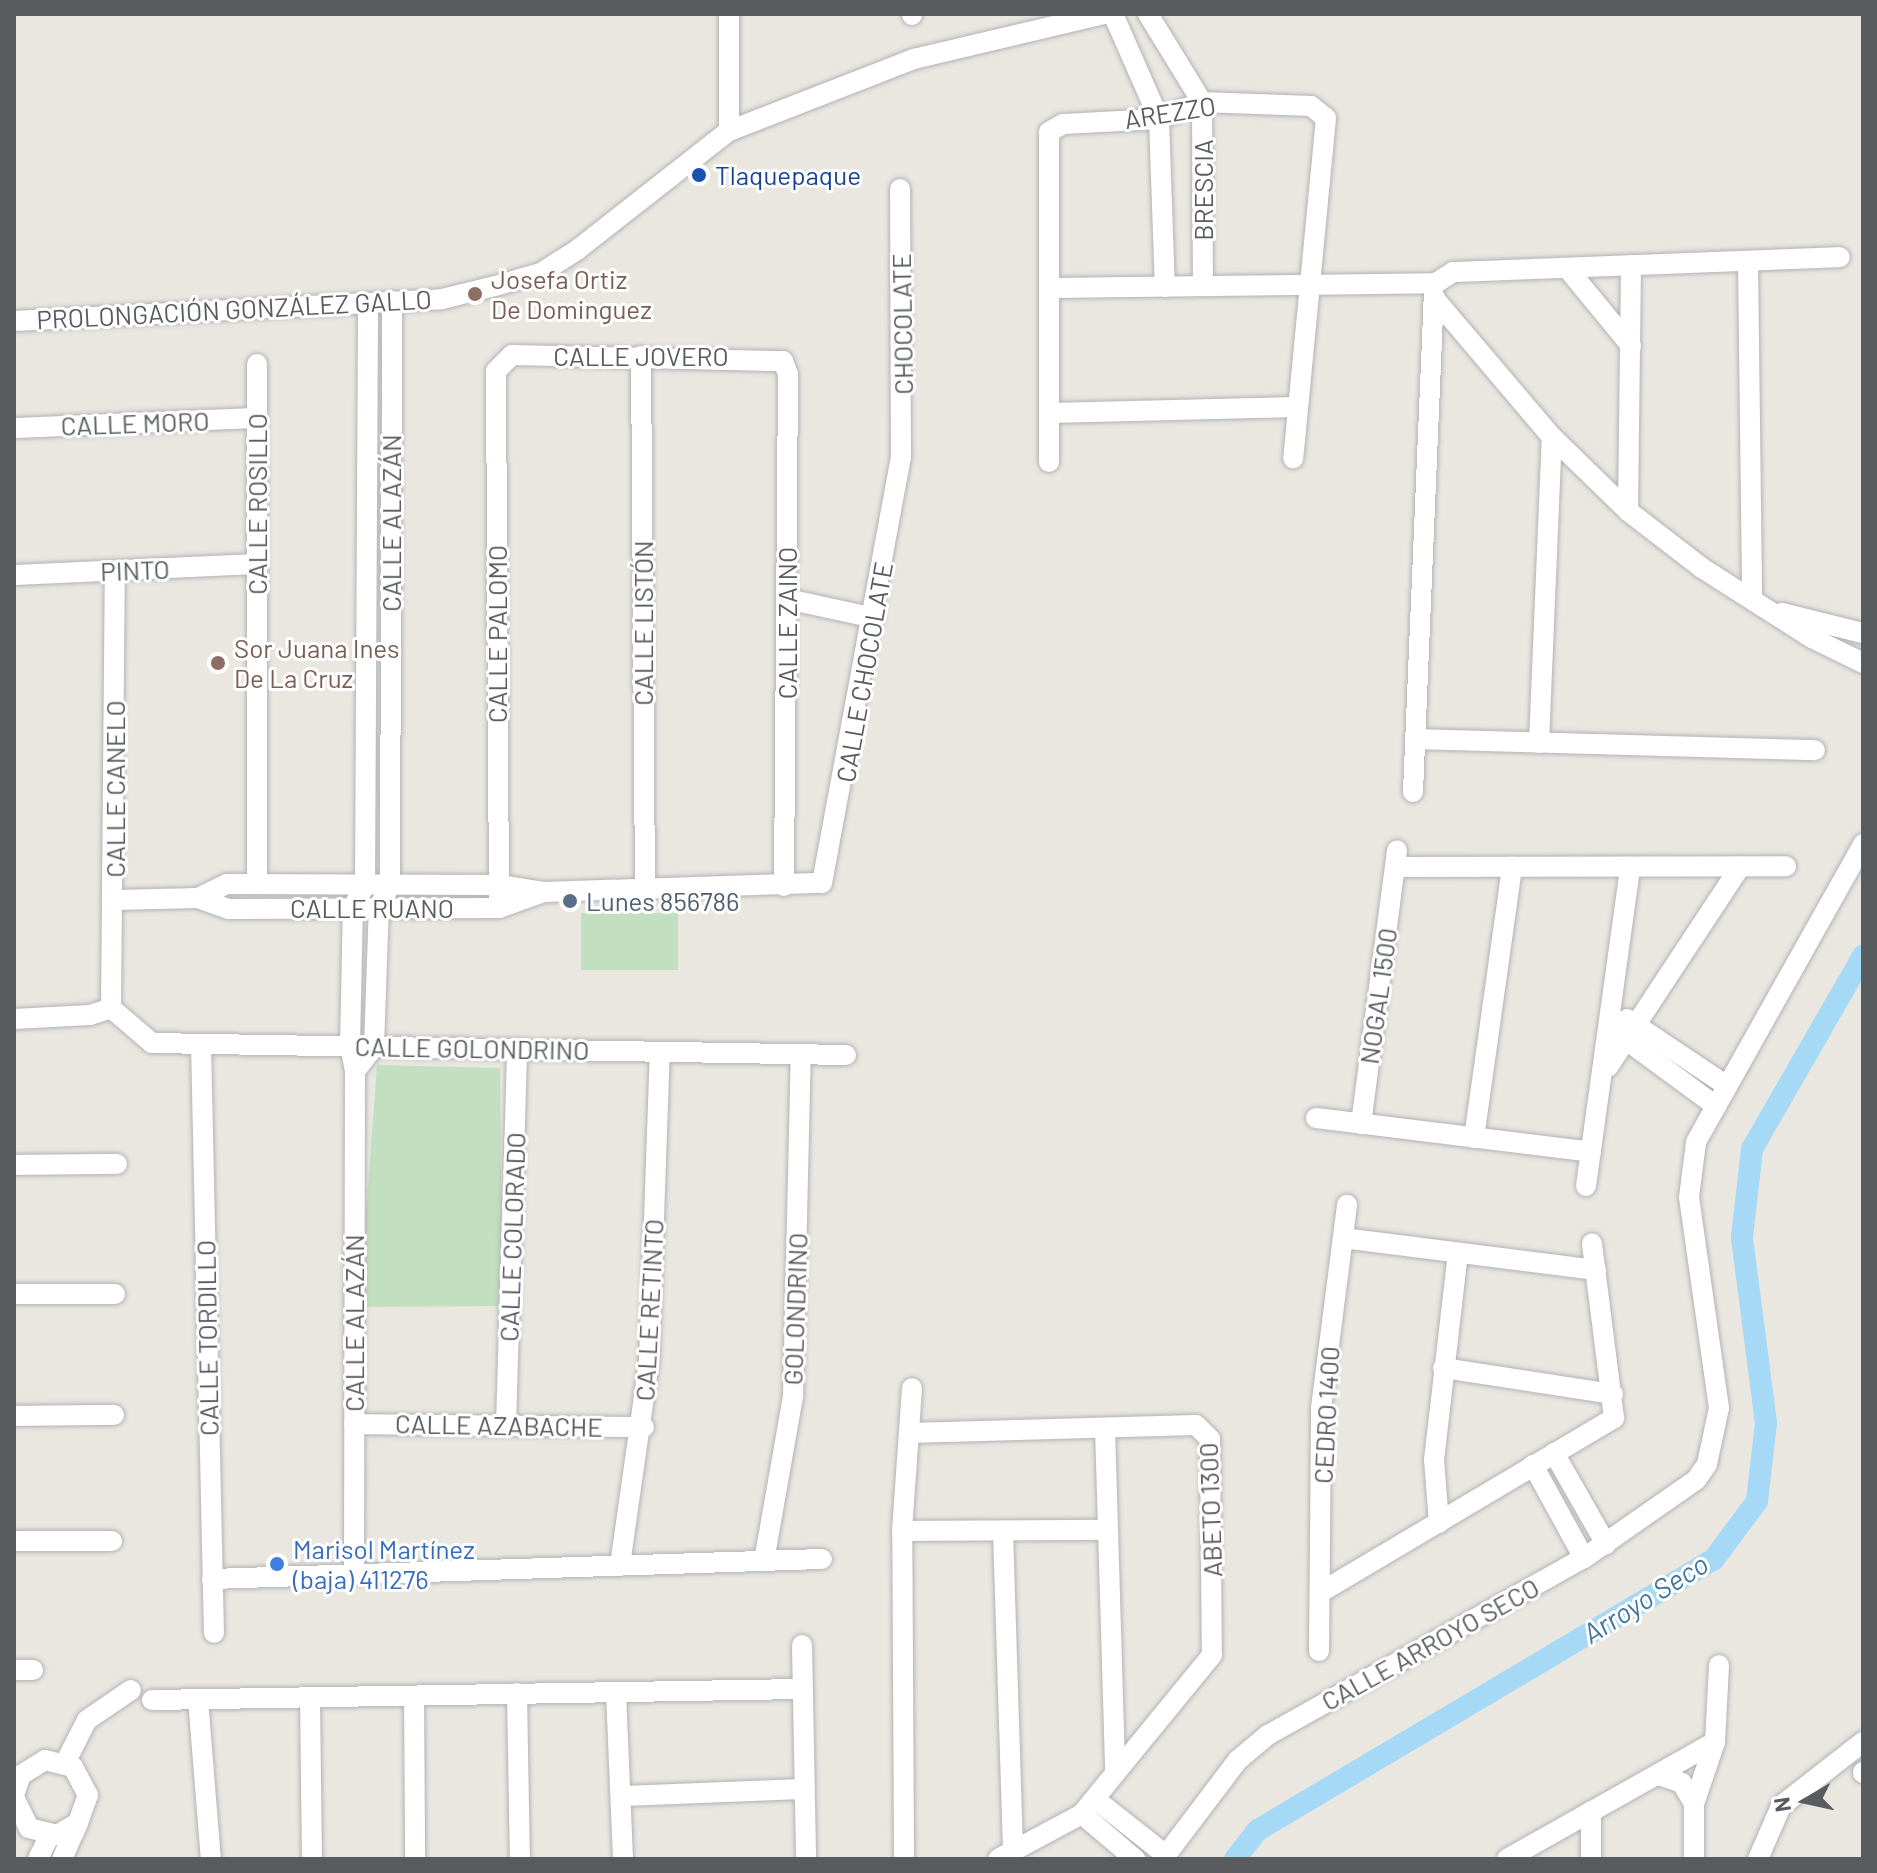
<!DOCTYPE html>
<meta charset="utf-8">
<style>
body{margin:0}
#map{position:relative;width:1877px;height:1873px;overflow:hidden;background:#eae7e0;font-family:Barlow,sans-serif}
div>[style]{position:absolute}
.green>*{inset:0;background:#c2dfbf;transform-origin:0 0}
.canal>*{height:22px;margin:-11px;padding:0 11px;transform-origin:11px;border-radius:11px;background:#a5d9f5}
.roads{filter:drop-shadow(0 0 2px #b1b3b6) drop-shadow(0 0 2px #b1b3b6)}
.minor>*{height:20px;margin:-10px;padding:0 10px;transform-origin:10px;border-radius:10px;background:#fff}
.dots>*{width:22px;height:22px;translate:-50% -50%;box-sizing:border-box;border:4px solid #fff;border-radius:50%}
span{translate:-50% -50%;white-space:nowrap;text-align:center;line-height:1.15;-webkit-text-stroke:6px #fff;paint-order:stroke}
.street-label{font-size:26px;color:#595c5f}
.transit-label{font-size:26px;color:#164399}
.left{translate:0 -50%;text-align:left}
.education-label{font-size:26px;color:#785e54}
.service-label{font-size:26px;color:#4e5e75}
.shop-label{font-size:26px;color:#366cbe}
.water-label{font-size:28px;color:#43769c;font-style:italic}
.frame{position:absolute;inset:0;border:16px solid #595c5f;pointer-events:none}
.north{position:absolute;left:1765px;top:1761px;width:80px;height:80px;-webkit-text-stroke:6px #fff;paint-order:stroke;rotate:261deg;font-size:22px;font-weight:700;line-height:32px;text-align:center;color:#595c5f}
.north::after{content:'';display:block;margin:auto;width:28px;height:36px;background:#595c5f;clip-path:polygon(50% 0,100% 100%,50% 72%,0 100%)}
</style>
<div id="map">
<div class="green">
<div style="left:581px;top:913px;width:97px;height:57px"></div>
<div style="clip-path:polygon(377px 1065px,500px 1068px,502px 1306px,359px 1307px)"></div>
</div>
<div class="canal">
<div style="left:1235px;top:1859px;width:37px;rotate:-52deg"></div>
<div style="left:1258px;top:1830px;width:530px;rotate:-30.72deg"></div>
<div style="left:1714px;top:1559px;width:72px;rotate:-53.4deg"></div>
<div style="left:1757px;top:1501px;width:79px;rotate:-83.4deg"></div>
<div style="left:1766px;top:1423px;width:188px;rotate:-97.4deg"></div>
<div style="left:1742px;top:1237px;width:89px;rotate:-83.5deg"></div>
<div style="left:1752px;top:1149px;width:223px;rotate:-60.1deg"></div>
</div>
<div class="roads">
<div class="minor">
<div style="left:729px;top:14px;width:117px;rotate:90deg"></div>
<div style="left:912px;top:14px;width:1px;rotate:90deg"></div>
<div style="left:1113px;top:14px;width:115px;rotate:66.3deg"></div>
<div style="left:1159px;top:119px;width:168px;rotate:88deg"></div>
<div style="left:1148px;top:14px;width:103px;rotate:58.5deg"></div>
<div style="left:1202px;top:102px;width:184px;rotate:89.7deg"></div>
<div style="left:1748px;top:261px;width:336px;rotate:89.3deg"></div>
<div style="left:1567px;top:268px;width:101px;rotate:50.6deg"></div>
<div style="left:1051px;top:288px;width:385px;rotate:-0.7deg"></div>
<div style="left:1436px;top:283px;width:20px;rotate:-33deg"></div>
<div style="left:1453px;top:272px;width:387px;rotate:-2.2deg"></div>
<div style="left:1434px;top:298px;width:182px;rotate:49.7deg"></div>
<div style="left:1552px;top:437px;width:106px;rotate:44.2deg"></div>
<div style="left:1628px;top:511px;width:93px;rotate:37.6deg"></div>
<div style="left:1702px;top:568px;width:130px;rotate:32.5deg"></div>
<div style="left:1812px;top:638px;width:57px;rotate:26.1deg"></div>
<div style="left:14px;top:321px;width:429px;rotate:-2.9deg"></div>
<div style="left:442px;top:299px;width:55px;rotate:-13.8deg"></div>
<div style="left:495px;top:286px;width:48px;rotate:-15.8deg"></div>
<div style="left:541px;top:273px;width:43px;rotate:-32.6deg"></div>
<div style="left:577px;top:250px;width:193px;rotate:-38.1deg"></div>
<div style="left:729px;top:131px;width:199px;rotate:-21.3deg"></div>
<div style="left:914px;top:59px;width:196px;rotate:-13.3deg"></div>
<div style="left:641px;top:356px;width:534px;rotate:89.57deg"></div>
<div style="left:257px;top:364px;width:520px;rotate:90deg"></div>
<div style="left:1049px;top:413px;width:249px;rotate:-1.4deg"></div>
<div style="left:14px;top:428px;width:243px;rotate:-2.4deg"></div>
<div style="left:1049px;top:462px;width:330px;rotate:-90deg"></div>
<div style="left:1049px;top:132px;width:16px;rotate:-30deg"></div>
<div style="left:1063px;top:124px;width:96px;rotate:-3deg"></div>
<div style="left:1159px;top:119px;width:46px;rotate:-21.6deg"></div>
<div style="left:1202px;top:102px;width:109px;rotate:2.1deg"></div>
<div style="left:1311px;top:106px;width:19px;rotate:39deg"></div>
<div style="left:1326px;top:118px;width:342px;rotate:95.5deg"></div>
<div style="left:1628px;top:511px;width:246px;rotate:-89.3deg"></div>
<div style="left:14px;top:575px;width:243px;rotate:-2.6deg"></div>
<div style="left:787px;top:599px;width:89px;rotate:12.3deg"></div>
<div style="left:1782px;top:613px;width:83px;rotate:13.9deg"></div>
<div style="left:1415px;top:739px;width:400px;rotate:1.6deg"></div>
<div style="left:1539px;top:743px;width:306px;rotate:-87.6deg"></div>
<div style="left:1413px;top:792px;width:497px;rotate:-87.6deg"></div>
<div style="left:1395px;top:867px;width:391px;rotate:-0.1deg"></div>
<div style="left:198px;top:898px;width:32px;rotate:-26deg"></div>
<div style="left:227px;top:884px;width:272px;rotate:0.2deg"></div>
<div style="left:499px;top:885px;width:46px;rotate:8.8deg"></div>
<div style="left:544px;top:892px;width:278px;rotate:-1.9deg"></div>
<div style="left:822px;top:883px;width:432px;rotate:-79.5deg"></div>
<div style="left:901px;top:458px;width:269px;rotate:-90.2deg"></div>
<div style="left:115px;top:900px;width:83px;rotate:-1.4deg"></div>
<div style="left:198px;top:898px;width:32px;rotate:20deg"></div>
<div style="left:228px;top:909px;width:271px;rotate:-0.2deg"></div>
<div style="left:499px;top:908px;width:45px;rotate:-19.7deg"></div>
<div style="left:499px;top:908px;width:537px;rotate:-90.32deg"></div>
<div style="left:496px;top:371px;width:23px;rotate:-45deg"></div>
<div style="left:512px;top:355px;width:271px;rotate:1.3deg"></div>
<div style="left:783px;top:361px;width:14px;rotate:69deg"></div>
<div style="left:788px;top:374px;width:512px;rotate:90.45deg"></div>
<div style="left:111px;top:1008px;width:54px;rotate:40.5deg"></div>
<div style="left:152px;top:1043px;width:694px;rotate:0.99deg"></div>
<div style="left:111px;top:1008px;width:437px;rotate:-89.5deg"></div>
<div style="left:14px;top:1019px;width:76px;rotate:-3deg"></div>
<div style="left:90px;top:1015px;width:22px;rotate:-18deg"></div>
<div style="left:1627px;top:1019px;width:120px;rotate:33.8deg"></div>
<div style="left:1618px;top:1034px;width:122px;rotate:36.3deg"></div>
<div style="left:201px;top:1044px;width:589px;rotate:88.74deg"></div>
<div style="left:1608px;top:1067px;width:240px;rotate:-56.6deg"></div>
<div style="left:355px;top:1071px;width:31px;rotate:-52deg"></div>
<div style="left:374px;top:1047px;width:140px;rotate:-88deg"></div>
<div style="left:379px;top:907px;width:25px;rotate:-63deg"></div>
<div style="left:390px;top:885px;width:584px;rotate:-89.8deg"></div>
<div style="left:1316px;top:1118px;width:277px;rotate:7deg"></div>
<div style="left:1361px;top:1124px;width:276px;rotate:-82.5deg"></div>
<div style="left:1474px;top:1138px;width:274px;rotate:-82deg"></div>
<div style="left:14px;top:1165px;width:103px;rotate:-0.6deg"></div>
<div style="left:1586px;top:1186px;width:322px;rotate:-82.1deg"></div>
<div style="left:1343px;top:1238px;width:255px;rotate:7.2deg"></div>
<div style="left:14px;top:1294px;width:101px"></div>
<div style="left:1443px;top:1368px;width:172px;rotate:8.7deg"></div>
<div style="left:14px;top:1416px;width:100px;rotate:-0.6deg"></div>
<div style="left:354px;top:1424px;width:290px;rotate:0.6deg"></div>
<div style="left:506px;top:1425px;width:376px;rotate:-88.3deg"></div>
<div style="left:1105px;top:1428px;width:345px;rotate:88.3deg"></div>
<div style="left:909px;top:1433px;width:287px;rotate:-1.6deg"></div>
<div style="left:1196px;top:1425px;width:20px;rotate:45deg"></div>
<div style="left:1210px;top:1439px;width:216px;rotate:89.5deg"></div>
<div style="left:1212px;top:1655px;width:205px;rotate:129.3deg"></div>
<div style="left:1082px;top:1814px;width:95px;rotate:151.8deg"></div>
<div style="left:1554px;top:1453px;width:105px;rotate:60.3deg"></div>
<div style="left:1533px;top:1465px;width:106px;rotate:61.3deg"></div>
<div style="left:1439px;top:1523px;width:63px;rotate:-94.5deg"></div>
<div style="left:1434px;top:1460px;width:208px;rotate:-83.4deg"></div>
<div style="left:902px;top:1531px;width:206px;rotate:-0.3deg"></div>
<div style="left:1003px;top:1531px;width:320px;rotate:88.2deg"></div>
<div style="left:14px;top:1541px;width:98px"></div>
<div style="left:764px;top:1561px;width:168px;rotate:-80deg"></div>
<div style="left:793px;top:1396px;width:341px;rotate:-88.7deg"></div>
<div style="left:620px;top:1565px;width:205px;rotate:-81.9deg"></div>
<div style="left:649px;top:1362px;width:310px;rotate:-88deg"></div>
<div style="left:354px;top:1574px;width:503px;rotate:-89.89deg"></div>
<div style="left:355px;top:1071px;width:25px;rotate:-101deg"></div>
<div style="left:350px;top:1046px;width:139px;rotate:-88.8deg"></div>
<div style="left:353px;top:907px;width:25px;rotate:-61deg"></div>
<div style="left:365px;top:885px;width:582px;rotate:-89.7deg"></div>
<div style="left:212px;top:1579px;width:610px;rotate:-1.88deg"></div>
<div style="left:1321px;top:1592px;width:341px;rotate:-30.7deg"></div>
<div style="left:1614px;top:1418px;width:176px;rotate:-97.2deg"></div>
<div style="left:802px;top:1645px;width:214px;rotate:88.9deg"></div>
<div style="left:1319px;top:1651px;width:243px;rotate:-89.5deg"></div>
<div style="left:1321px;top:1408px;width:205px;rotate:-82.7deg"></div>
<div style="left:14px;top:1670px;width:19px"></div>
<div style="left:616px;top:1692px;width:167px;rotate:87.6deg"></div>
<div style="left:517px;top:1693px;width:166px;rotate:89deg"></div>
<div style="left:414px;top:1696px;width:163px;rotate:89.6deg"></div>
<div style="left:310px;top:1698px;width:161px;rotate:89.3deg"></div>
<div style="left:198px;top:1699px;width:161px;rotate:85.4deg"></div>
<div style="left:152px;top:1700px;width:651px;rotate:-0.97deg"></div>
<div style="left:65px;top:1763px;width:48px;rotate:-62.9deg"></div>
<div style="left:87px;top:1720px;width:53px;rotate:-34.3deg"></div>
<div style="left:1863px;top:1772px;width:1px;rotate:90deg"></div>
<div style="left:1659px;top:1775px;width:24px;rotate:19deg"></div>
<div style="left:1682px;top:1783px;width:24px;rotate:60deg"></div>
<div style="left:14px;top:1795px;width:21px;rotate:-71deg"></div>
<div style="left:21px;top:1775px;width:28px;rotate:-32deg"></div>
<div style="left:45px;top:1760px;width:29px;rotate:14deg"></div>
<div style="left:73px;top:1767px;width:32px;rotate:62deg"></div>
<div style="left:88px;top:1795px;width:30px;rotate:110deg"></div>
<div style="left:78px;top:1823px;width:24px;rotate:150deg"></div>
<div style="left:57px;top:1835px;width:29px;rotate:-166deg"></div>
<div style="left:29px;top:1828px;width:34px;rotate:-116deg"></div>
<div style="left:621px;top:1796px;width:184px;rotate:-2.2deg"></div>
<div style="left:1095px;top:1799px;width:90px;rotate:38.3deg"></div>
<div style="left:1082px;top:1814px;width:70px;rotate:40.3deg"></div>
<div style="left:38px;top:1859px;width:28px;rotate:-64deg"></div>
<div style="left:62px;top:1859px;width:39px;rotate:-66deg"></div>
<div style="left:904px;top:1859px;width:328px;rotate:-90.3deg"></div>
<div style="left:902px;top:1531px;width:143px;rotate:-86deg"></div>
<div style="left:1163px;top:1859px;width:124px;rotate:-52.9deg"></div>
<div style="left:1238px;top:1760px;width:39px;rotate:-40deg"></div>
<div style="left:1268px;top:1735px;width:362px;rotate:-29.3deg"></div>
<div style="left:1584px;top:1558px;width:136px;rotate:-34.9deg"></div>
<div style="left:1696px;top:1480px;width:19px;rotate:-55deg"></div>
<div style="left:1707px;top:1464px;width:57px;rotate:-77.9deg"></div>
<div style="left:1719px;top:1408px;width:213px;rotate:-98.1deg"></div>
<div style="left:1689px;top:1197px;width:55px;rotate:-82.7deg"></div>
<div style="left:1696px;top:1142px;width:342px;rotate:-60.7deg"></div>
<div style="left:1507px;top:1859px;width:239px;rotate:-29.4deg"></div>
<div style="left:1591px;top:1859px;width:48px;rotate:-90deg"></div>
<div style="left:1694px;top:1859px;width:55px;rotate:-90deg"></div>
<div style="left:1694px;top:1804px;width:65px;rotate:-71.3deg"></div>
<div style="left:1715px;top:1742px;width:77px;rotate:-87deg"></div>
<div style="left:1758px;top:1859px;width:58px;rotate:-66.5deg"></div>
<div style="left:1781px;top:1806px;width:104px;rotate:-38deg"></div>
</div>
</div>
<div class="dots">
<div style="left:699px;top:175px;background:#1a4fb4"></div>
<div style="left:475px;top:294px;background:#8d6e63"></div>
<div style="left:218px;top:663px;background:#8d6e63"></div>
<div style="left:570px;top:901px;background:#5c6f8a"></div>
<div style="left:277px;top:1564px;background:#3f7fe0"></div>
</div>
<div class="street-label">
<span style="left:1170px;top:112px;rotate:-9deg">AREZZO</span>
<span style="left:1203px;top:190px;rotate:-90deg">BRESCIA</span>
<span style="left:234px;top:309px;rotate:-3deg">PROLONGACIÓN GONZÁLEZ GALLO</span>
<span style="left:902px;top:324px;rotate:-91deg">CHOCOLATE</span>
<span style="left:641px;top:356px">CALLE JOVERO</span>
<span style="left:135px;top:423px;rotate:-2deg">CALLE MORO</span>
<span style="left:257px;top:504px;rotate:-90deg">CALLE ROSILLO</span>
<span style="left:391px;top:523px;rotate:-90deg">CALLE ALAZÁN</span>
<span style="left:135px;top:570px;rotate:-2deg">PINTO</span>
<span style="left:643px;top:623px;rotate:-90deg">CALLE LISTÓN</span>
<span style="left:787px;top:623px;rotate:-90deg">CALLE ZAINO</span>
<span style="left:497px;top:634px;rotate:-90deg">CALLE PALOMO</span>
<span style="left:864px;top:672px;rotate:-80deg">CALLE CHOCOLATE</span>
<span style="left:115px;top:789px;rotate:-90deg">CALLE CANELO</span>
<span style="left:372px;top:908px">CALLE RUANO</span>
<span style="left:1378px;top:996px;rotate:-82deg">NOGAL 1500</span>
<span style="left:472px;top:1048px;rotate:1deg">CALLE GOLONDRINO</span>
<span style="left:512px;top:1237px;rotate:-88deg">CALLE COLORADO</span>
<span style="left:795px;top:1309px;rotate:-88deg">GOLONDRINO</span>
<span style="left:649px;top:1310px;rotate:-87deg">CALLE RETINTO</span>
<span style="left:354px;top:1323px;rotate:-90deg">CALLE ALAZÁN</span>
<span style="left:207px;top:1338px;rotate:-91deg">CALLE TORDILLO</span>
<span style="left:1326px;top:1415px;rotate:-87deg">CEDRO 1400</span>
<span style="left:499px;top:1425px;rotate:1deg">CALLE AZABACHE</span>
<span style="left:1210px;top:1510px;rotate:-92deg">ABETO 1300</span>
<span style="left:1430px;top:1644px;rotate:-29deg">CALLE ARROYO SECO</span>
</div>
<div class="transit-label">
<span class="left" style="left:715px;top:175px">Tlaquepaque</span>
</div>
<div class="education-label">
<span class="left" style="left:491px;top:294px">Josefa Ortiz<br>De Dominguez</span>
<span class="left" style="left:234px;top:663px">Sor Juana Ines<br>De La Cruz</span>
</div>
<div class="service-label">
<span class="left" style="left:586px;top:901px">Lunes 856786</span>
</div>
<div class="shop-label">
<span class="left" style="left:293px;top:1564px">Marisol Martínez<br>(baja) 411276</span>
</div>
<div class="water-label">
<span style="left:1645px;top:1598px;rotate:-32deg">Arroyo Seco</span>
</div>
<div class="frame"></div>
<div class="north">N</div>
</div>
